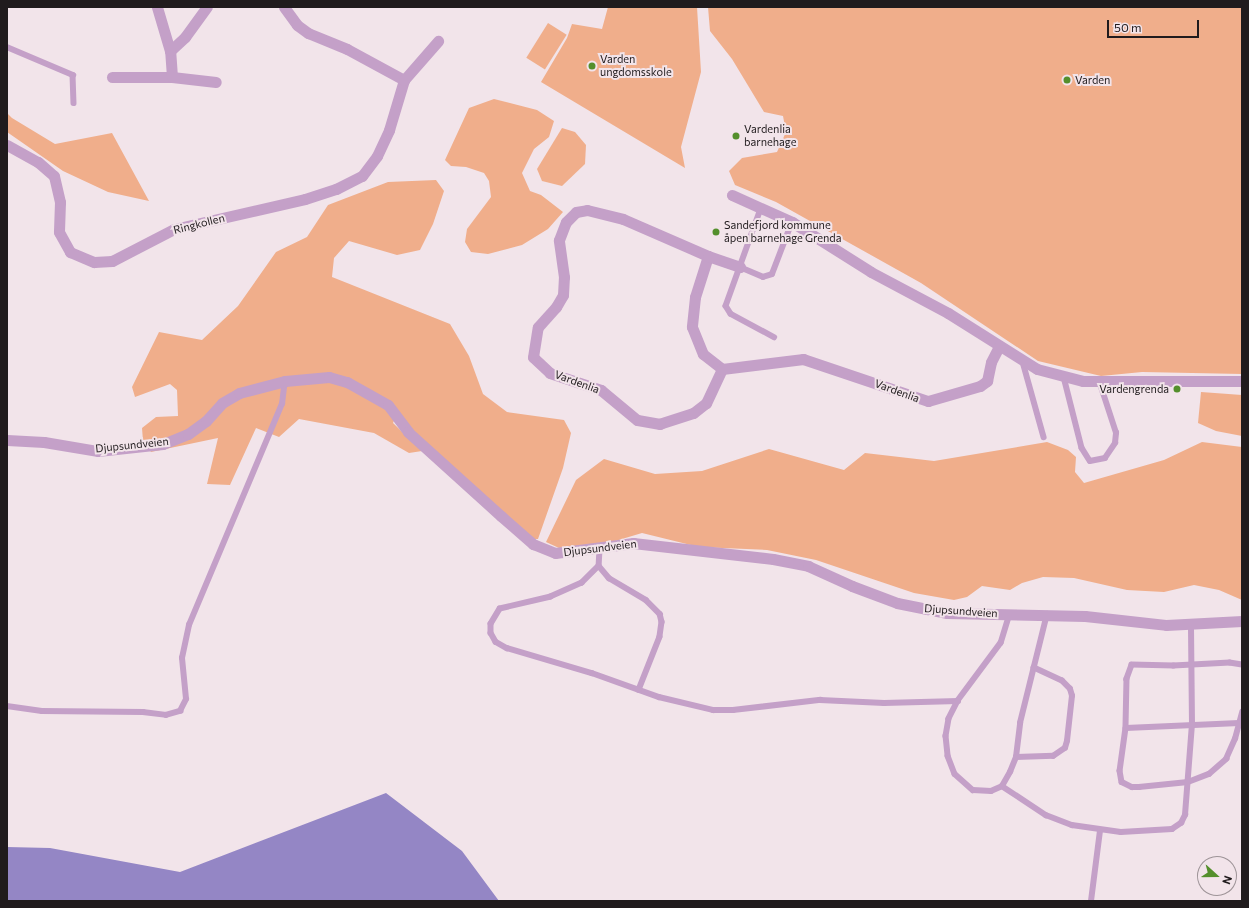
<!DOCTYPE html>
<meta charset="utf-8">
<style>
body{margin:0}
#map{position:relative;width:1249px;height:908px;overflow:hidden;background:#f2e4ea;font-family:Commissioner,sans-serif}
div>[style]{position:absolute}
.green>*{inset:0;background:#f0ae8b;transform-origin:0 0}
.water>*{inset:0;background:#9486c5}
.service>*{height:5.5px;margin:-2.75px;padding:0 2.75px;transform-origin:2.75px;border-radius:2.75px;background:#c4a0c8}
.minor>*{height:11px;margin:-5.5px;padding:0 5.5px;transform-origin:5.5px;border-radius:5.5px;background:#c4a0c8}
.dots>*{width:11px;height:11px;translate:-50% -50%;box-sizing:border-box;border:2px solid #f2e4ea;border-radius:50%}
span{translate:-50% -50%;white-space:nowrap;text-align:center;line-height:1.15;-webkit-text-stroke:4px #f2e4ea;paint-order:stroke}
.poi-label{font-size:11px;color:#201b1d}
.left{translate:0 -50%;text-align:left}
.right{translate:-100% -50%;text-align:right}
.street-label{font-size:11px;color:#201b1d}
.frame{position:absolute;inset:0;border:8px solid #201b1d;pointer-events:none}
.north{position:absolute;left:1197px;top:856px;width:40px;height:40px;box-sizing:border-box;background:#f2e4ea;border:1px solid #9e9498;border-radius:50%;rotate:111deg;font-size:11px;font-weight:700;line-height:16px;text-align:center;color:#201b1d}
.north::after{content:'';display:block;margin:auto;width:14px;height:18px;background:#548f2c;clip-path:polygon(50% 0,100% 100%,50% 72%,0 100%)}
.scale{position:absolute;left:1107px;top:20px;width:92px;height:18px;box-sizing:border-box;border:2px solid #201b1d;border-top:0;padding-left:5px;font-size:12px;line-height:14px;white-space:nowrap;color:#201b1d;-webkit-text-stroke:3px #f2e4ea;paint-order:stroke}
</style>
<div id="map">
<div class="green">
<div style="clip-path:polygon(608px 7px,697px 7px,701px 72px,681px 147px,685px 168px,541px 82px,567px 38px,572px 24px,602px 29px)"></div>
<div style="clip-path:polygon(708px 7px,1242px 7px,1242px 374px,1142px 372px,1101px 376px,1038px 361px,921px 283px,776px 202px,735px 185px,729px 171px,742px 158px,777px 152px,786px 132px,783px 116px,764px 112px,732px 59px,710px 31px)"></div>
<div style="left:548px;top:23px;width:22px;height:41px;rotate:32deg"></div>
<div style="clip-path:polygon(494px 99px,537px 110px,554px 121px,549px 137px,534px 149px,522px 173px,530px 191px,541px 195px,563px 212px,548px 229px,522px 245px,488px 254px,471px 252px,465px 242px,467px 229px,491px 197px,489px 181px,484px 173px,466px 167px,451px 166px,445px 160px,469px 108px)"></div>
<div style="clip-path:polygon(7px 113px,12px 118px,55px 144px,112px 133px,149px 201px,108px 192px,63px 171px,7px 132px)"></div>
<div style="clip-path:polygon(562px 128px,575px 132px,586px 145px,585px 164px,562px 186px,542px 181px,537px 169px)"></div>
<div style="clip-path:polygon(436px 180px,444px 191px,433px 224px,420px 250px,397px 255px,349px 241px,334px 258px,332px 277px,450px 324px,469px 356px,483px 394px,507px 412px,564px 420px,571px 433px,563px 468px,538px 539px,532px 539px,396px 416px,393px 423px,422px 451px,409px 453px,374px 433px,299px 419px,279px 437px,256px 428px,230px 485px,207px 484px,218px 438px,151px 452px,143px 441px,142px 428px,156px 417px,178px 416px,177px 390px,170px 384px,135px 397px,132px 387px,159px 332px,202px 340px,238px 306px,276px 252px,307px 237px,328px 205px,388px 182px)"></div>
<div style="clip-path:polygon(1201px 392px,1242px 395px,1242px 436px,1216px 431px,1198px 423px)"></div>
<div style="clip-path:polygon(1047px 442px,1068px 450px,1076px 457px,1075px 472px,1084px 483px,1164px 460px,1202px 442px,1242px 447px,1242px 600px,1219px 590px,1194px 585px,1164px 592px,1127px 590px,1074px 578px,1043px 577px,1022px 583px,1010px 590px,982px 586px,967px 597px,954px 600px,914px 593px,816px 560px,767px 550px,699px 547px,642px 533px,572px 554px,546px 542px,576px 480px,604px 459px,655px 474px,702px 471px,769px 449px,844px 470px,865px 453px,934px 461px)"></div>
</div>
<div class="water">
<div style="clip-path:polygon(386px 793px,462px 851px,499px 901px,7px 901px,7px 847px,50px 848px,180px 872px)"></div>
</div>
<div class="service">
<div style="left:7px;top:47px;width:72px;rotate:23deg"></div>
<div style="left:73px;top:75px;width:28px;rotate:88deg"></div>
<div style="left:761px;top:209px;width:103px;rotate:109.8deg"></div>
<div style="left:726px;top:306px;width:9px;rotate:58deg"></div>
<div style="left:731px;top:314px;width:49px;rotate:28.1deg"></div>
<div style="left:740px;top:267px;width:25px;rotate:23deg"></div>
<div style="left:763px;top:277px;width:9px;rotate:-18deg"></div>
<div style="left:772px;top:274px;width:56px;rotate:-69deg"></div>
<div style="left:1023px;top:362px;width:78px;rotate:74.4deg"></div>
<div style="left:1064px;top:377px;width:73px;rotate:75.8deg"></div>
<div style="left:1082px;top:448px;width:15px;rotate:58deg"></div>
<div style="left:1090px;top:461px;width:15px;rotate:-11deg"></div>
<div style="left:1105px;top:458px;width:18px;rotate:-56deg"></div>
<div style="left:1115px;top:443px;width:10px;rotate:-84deg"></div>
<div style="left:1116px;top:433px;width:55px;rotate:-108.1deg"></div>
<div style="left:600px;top:549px;width:17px;rotate:93deg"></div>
<div style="left:599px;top:566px;width:24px;rotate:135deg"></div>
<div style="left:582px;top:583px;width:34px;rotate:156deg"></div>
<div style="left:551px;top:597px;width:52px;rotate:166.8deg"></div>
<div style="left:500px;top:609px;width:17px;rotate:121deg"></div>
<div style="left:491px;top:624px;width:9px;rotate:90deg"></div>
<div style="left:491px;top:633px;width:10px;rotate:61deg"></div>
<div style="left:496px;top:642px;width:13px;rotate:29deg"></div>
<div style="left:507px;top:648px;width:89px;rotate:16.4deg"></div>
<div style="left:592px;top:673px;width:71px;rotate:19.7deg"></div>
<div style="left:659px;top:697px;width:56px;rotate:13.5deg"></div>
<div style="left:713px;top:710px;width:20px"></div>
<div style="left:733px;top:710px;width:88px;rotate:-6.6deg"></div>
<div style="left:820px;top:700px;width:64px;rotate:2.7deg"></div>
<div style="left:884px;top:703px;width:74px;rotate:-1.5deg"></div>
<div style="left:599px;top:566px;width:16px;rotate:50deg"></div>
<div style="left:609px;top:578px;width:43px;rotate:30.7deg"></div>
<div style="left:646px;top:600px;width:20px;rotate:45deg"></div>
<div style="left:660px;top:614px;width:8px;rotate:76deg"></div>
<div style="left:662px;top:622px;width:15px;rotate:98deg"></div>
<div style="left:660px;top:637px;width:57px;rotate:111.6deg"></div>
<div style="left:1010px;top:614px;width:30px;rotate:107deg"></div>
<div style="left:1001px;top:643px;width:72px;rotate:126.6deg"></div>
<div style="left:958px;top:701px;width:20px;rotate:117deg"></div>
<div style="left:949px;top:719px;width:17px;rotate:100deg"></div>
<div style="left:946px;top:736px;width:20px;rotate:84deg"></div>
<div style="left:948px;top:756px;width:19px;rotate:69deg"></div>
<div style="left:955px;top:774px;width:24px;rotate:42deg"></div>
<div style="left:973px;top:790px;width:18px;rotate:3deg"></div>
<div style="left:991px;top:791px;width:12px;rotate:-24deg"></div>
<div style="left:1002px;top:786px;width:16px;rotate:-60deg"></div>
<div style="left:1010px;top:772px;width:16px;rotate:-68deg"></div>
<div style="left:1016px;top:757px;width:34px;rotate:-83deg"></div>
<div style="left:1020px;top:723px;width:112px;rotate:-76.1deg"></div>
<div style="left:1242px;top:665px;width:12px;rotate:-171deg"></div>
<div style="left:1230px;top:663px;width:56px;rotate:176.9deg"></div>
<div style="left:1174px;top:666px;width:42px;rotate:-178.6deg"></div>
<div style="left:1132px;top:665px;width:15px;rotate:110deg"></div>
<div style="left:1127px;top:679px;width:49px;rotate:91.2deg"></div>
<div style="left:1126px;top:728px;width:43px;rotate:97.9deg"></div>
<div style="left:1120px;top:771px;width:11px;rotate:80deg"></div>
<div style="left:1122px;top:782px;width:11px;rotate:27deg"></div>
<div style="left:1132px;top:787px;width:7px"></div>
<div style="left:1139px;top:787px;width:49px;rotate:-5.8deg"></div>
<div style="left:1188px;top:782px;width:22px;rotate:-21deg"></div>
<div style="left:1209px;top:774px;width:23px;rotate:-41deg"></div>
<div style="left:1226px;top:759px;width:22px;rotate:-66deg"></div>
<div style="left:1235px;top:739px;width:28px;rotate:-75deg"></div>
<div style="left:7px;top:706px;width:35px;rotate:8deg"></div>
<div style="left:42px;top:711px;width:101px;rotate:0.6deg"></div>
<div style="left:143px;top:712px;width:23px;rotate:7deg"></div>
<div style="left:166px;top:715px;width:15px;rotate:-16deg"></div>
<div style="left:180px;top:711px;width:13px;rotate:-63deg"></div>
<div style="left:186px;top:699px;width:41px;rotate:-95.6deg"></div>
<div style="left:182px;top:658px;width:34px;rotate:-78deg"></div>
<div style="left:189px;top:625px;width:240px;rotate:-67.2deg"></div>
<div style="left:282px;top:404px;width:23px;rotate:-83deg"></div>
<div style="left:1126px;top:728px;width:113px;rotate:-2.5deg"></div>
<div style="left:1016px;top:757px;width:37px;rotate:-2deg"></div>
<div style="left:1053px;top:756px;width:14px;rotate:-34deg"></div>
<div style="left:1065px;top:748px;width:7px;rotate:-74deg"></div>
<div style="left:1067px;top:741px;width:45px;rotate:-83.7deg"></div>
<div style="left:1072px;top:696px;width:7px;rotate:-106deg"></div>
<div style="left:1070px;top:689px;width:11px;rotate:-135deg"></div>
<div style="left:1062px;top:681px;width:31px;rotate:-155deg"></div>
<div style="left:1002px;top:786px;width:53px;rotate:33.4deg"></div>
<div style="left:1046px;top:815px;width:28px;rotate:21deg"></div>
<div style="left:1072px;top:825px;width:49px;rotate:8.1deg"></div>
<div style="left:1121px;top:832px;width:51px;rotate:-3.4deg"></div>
<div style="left:1172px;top:829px;width:11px;rotate:-34deg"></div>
<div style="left:1181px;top:823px;width:9px;rotate:-63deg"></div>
<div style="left:1185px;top:815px;width:91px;rotate:-85.6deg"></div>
<div style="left:1192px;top:724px;width:99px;rotate:-90.6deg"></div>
<div style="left:1091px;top:901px;width:71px;rotate:-82.7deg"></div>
</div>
<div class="minor">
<div style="left:284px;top:7px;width:22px;rotate:54deg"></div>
<div style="left:297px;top:25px;width:14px;rotate:36deg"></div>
<div style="left:308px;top:33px;width:42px;rotate:22.3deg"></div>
<div style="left:347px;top:49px;width:65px;rotate:28.5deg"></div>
<div style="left:170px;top:51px;width:21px;rotate:-43deg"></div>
<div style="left:185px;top:37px;width:37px;rotate:-54deg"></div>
<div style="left:112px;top:77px;width:60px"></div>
<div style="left:172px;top:77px;width:26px;rotate:-94deg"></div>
<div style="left:170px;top:51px;width:46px;rotate:-106.5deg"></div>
<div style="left:172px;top:77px;width:44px;rotate:6.5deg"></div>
<div style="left:7px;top:145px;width:35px;rotate:29deg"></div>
<div style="left:38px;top:162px;width:21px;rotate:41deg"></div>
<div style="left:54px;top:176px;width:27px;rotate:77deg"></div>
<div style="left:60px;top:202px;width:30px;rotate:92deg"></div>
<div style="left:59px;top:232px;width:23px;rotate:61deg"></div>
<div style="left:70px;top:252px;width:26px;rotate:23deg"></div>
<div style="left:94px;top:262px;width:18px;rotate:-3deg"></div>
<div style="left:112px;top:261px;width:70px;rotate:-27.3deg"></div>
<div style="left:174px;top:229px;width:134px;rotate:-12.9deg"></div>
<div style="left:305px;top:199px;width:33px;rotate:-18deg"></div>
<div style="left:336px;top:189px;width:29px;rotate:-27deg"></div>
<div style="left:362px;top:176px;width:25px;rotate:-53deg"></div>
<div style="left:377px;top:156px;width:29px;rotate:-65deg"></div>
<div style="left:389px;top:130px;width:52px;rotate:-73.3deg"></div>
<div style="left:404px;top:80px;width:52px;rotate:-48.9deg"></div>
<div style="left:732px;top:195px;width:66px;rotate:24.2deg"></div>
<div style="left:792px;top:222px;width:93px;rotate:32.3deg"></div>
<div style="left:871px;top:272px;width:87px;rotate:28deg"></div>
<div style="left:948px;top:313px;width:105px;rotate:32.2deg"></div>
<div style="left:1037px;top:369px;width:48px;rotate:14.6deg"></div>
<div style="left:1083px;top:381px;width:159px"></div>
<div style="left:708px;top:256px;width:43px;rotate:107.6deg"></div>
<div style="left:695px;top:297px;width:30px;rotate:96deg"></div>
<div style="left:692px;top:327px;width:29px;rotate:68deg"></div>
<div style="left:703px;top:354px;width:24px;rotate:38deg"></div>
<div style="left:722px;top:369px;width:38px;rotate:115deg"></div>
<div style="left:706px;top:403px;width:16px;rotate:142deg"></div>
<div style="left:693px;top:413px;width:35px;rotate:162deg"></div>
<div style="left:660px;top:424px;width:23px;rotate:-170deg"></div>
<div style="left:637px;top:420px;width:47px;rotate:-140.2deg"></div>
<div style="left:601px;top:390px;width:54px;rotate:-161.6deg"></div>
<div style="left:550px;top:373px;width:23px;rotate:-137deg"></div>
<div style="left:533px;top:357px;width:30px;rotate:-81deg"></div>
<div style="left:538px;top:327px;width:27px;rotate:-48deg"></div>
<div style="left:556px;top:307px;width:14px;rotate:-60deg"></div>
<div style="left:563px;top:295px;width:18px;rotate:-87deg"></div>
<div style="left:564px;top:277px;width:37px;rotate:-98deg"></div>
<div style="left:559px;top:240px;width:19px;rotate:-69deg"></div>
<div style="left:566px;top:222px;width:14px;rotate:-45deg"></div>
<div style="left:576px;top:212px;width:11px;rotate:-10deg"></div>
<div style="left:587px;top:210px;width:37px;rotate:14deg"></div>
<div style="left:623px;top:219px;width:93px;rotate:23.5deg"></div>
<div style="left:708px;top:256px;width:34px;rotate:19deg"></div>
<div style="left:722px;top:369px;width:82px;rotate:-7deg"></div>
<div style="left:803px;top:359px;width:132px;rotate:18.6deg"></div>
<div style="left:928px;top:401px;width:54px;rotate:-16.1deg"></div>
<div style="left:980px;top:386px;width:9px;rotate:-36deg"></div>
<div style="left:987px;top:381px;width:19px;rotate:-78deg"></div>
<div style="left:991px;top:362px;width:18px;rotate:-63deg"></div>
<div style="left:7px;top:440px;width:37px;rotate:3deg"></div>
<div style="left:44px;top:442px;width:55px;rotate:9.5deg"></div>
<div style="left:98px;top:451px;width:65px;rotate:-6.1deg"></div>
<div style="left:163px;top:444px;width:27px;rotate:-22deg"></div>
<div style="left:188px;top:434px;width:22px;rotate:-36deg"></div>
<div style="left:206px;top:421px;width:24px;rotate:-48deg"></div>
<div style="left:222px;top:403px;width:20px;rotate:-30deg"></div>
<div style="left:239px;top:393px;width:48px;rotate:-14.6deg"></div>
<div style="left:285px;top:381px;width:44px;rotate:-5.2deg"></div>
<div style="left:329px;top:377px;width:19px;rotate:16deg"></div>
<div style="left:347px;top:382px;width:47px;rotate:29.3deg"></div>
<div style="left:388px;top:405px;width:34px;rotate:53deg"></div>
<div style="left:408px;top:432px;width:125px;rotate:42.1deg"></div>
<div style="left:501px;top:516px;width:43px;rotate:41.2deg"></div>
<div style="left:533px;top:544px;width:24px;rotate:22deg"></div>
<div style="left:555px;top:553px;width:79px;rotate:-7.3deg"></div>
<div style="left:633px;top:543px;width:141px;rotate:6.5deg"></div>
<div style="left:773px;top:559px;width:36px;rotate:11deg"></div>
<div style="left:808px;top:566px;width:48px;rotate:24.4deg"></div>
<div style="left:852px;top:586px;width:48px;rotate:20.7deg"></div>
<div style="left:897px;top:603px;width:51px;rotate:11.3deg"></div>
<div style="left:947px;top:613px;width:138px;rotate:1.2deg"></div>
<div style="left:1085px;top:616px;width:81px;rotate:6.3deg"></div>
<div style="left:1166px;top:625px;width:76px;rotate:-3deg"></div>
</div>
<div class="dots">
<div style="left:592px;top:66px;background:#548f2c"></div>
<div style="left:1067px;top:80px;background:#548f2c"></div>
<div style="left:736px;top:136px;background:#548f2c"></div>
<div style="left:716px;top:232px;background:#548f2c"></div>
<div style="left:1177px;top:389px;background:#548f2c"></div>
</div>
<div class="poi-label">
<span class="left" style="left:600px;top:66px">Varden<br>ungdomsskole</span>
<span class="left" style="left:1075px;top:80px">Varden</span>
<span class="left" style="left:744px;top:136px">Vardenlia<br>barnehage</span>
<span class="left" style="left:724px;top:232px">Sandefjord kommune<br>åpen barnehage Grenda</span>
<span class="right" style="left:1169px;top:389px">Vardengrenda</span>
</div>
<div class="street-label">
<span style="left:199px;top:224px;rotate:-14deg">Ringkollen</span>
<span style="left:577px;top:382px;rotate:20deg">Vardenlia</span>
<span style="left:897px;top:391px;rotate:20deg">Vardenlia</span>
<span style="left:132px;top:445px;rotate:-6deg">Djupsundveien</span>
<span style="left:600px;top:548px;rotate:-7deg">Djupsundveien</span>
<span style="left:961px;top:611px;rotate:4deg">Djupsundveien</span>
</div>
<div class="frame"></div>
<div class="north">N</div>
<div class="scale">50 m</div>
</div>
